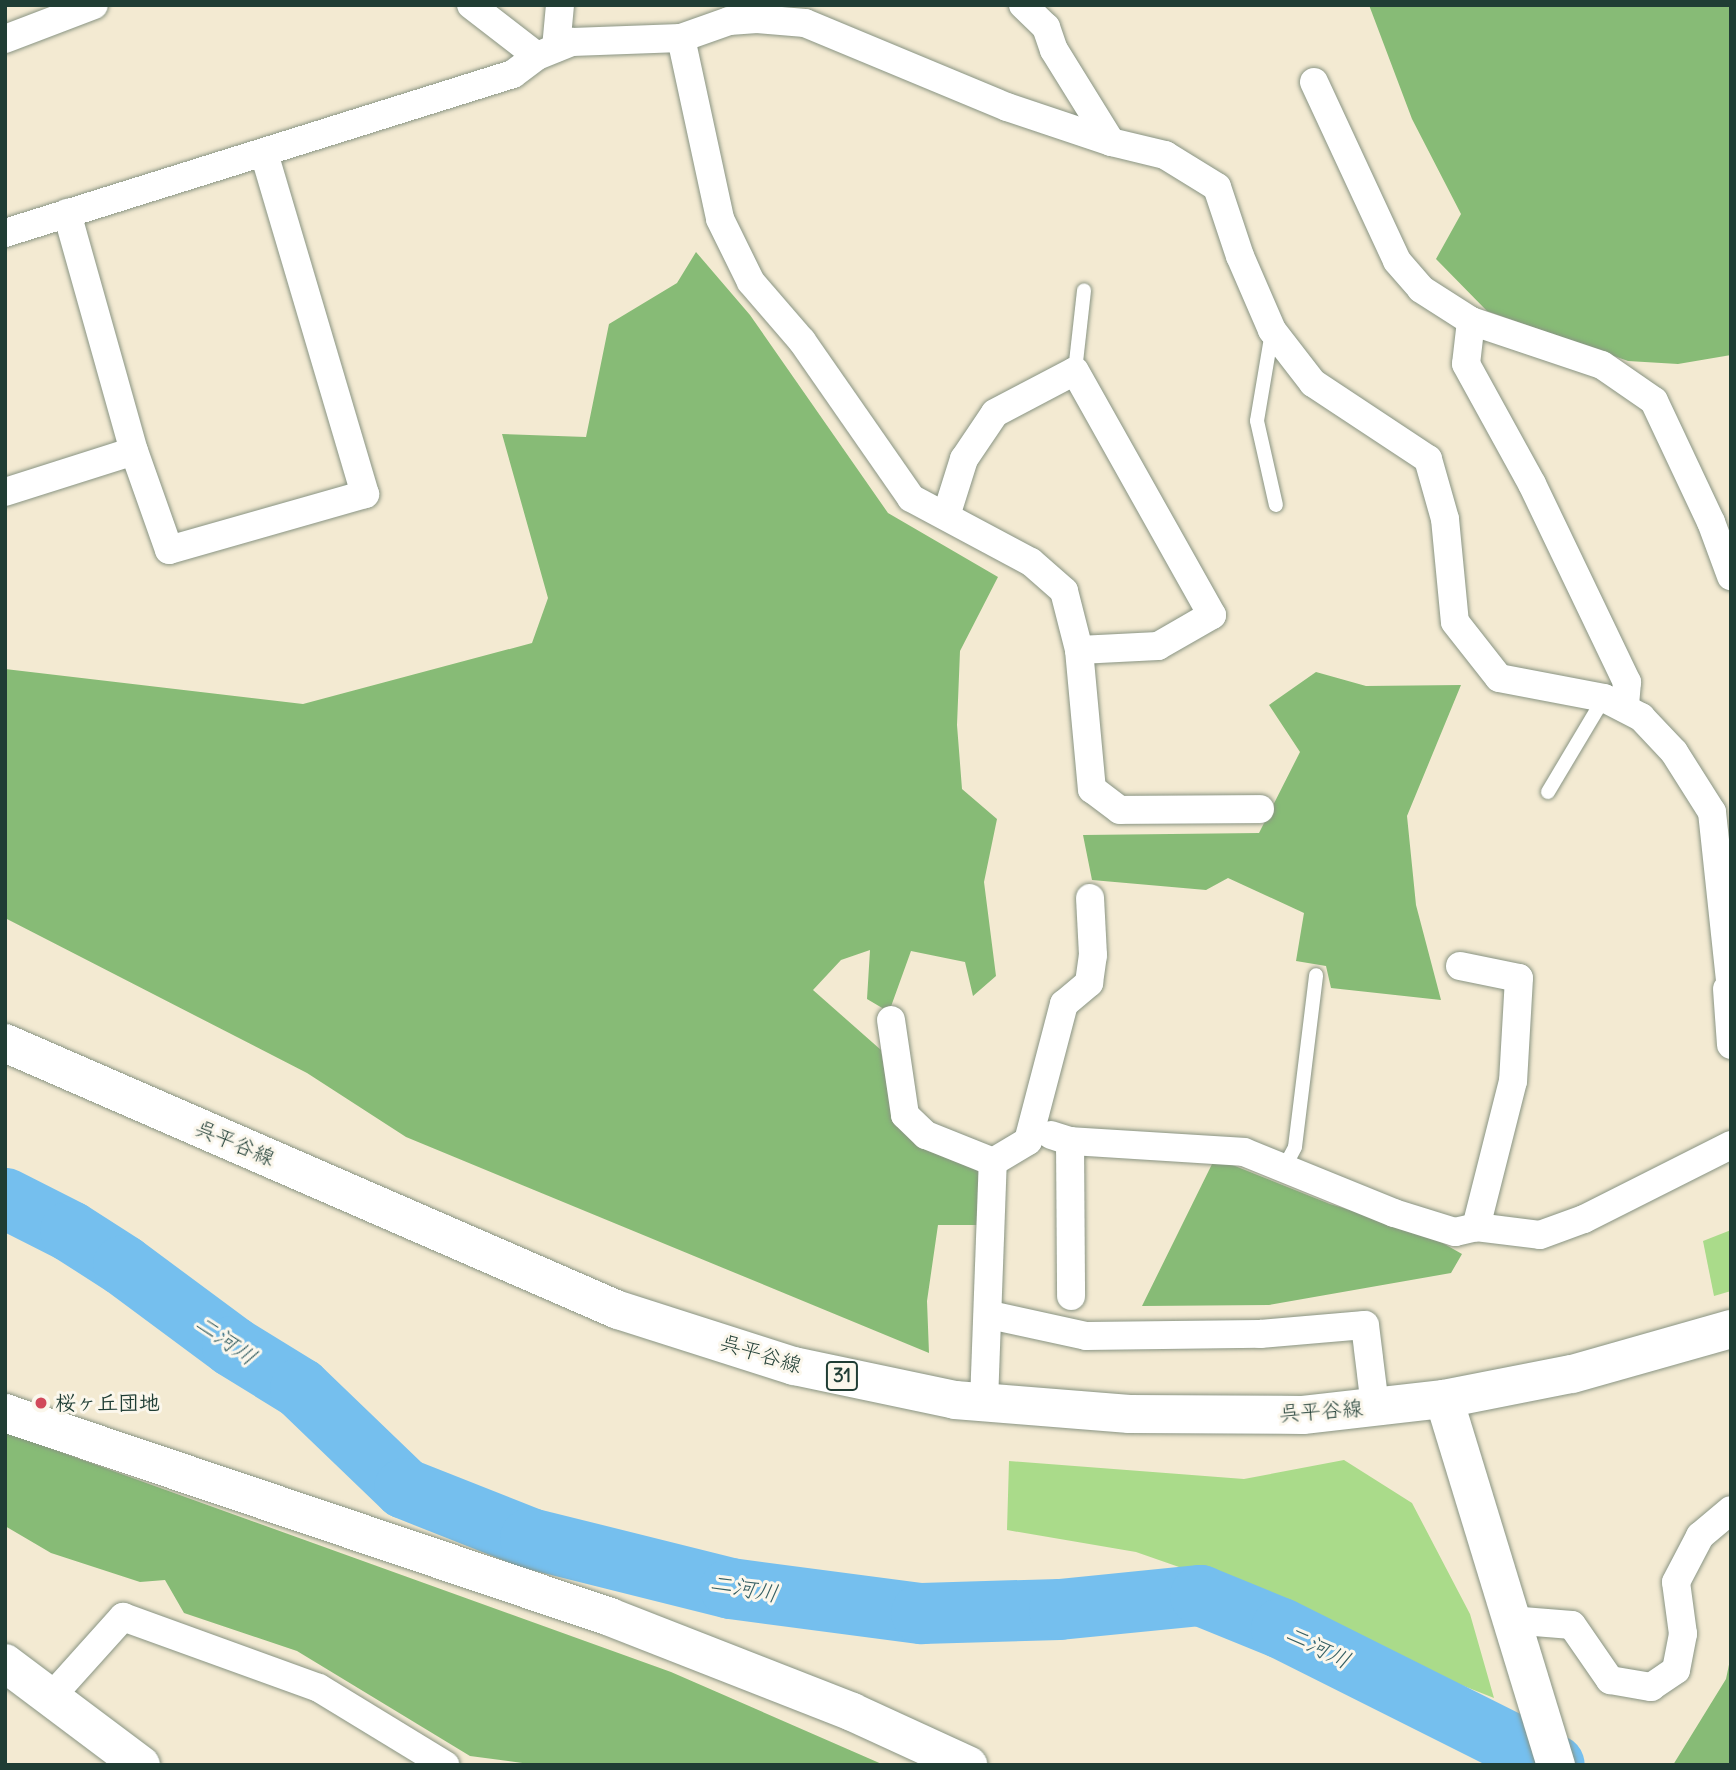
<!DOCTYPE html>
<meta charset="utf-8">
<style>
body{margin:0}
#map{position:relative;width:1736px;height:1770px;overflow:hidden;background:#f3ead2;font-family:Delius,"Klee One",sans-serif}
div>[style]{position:absolute}
.green>*{inset:0;background:#aadb8a}
.forest>*{inset:0;background:#87bb76}
.river>*{height:61px;margin:-30.5px;padding:0 30.5px;transform-origin:30.5px;border-radius:30.5px;background:#75bfee}
.roads{filter:drop-shadow(0 0 2px #899483) drop-shadow(0 0 2px #899483)}
.lane>*{height:14px;margin:-7px;padding:0 7px;transform-origin:7px;border-radius:7px;background:#fff}
.street>*{height:28px;margin:-14px;padding:0 14px;transform-origin:14px;border-radius:14px;background:#fff}
.secondary>*{height:38px;margin:-19px;padding:0 19px;transform-origin:19px;border-radius:19px;background:#fff}
.primary>*{height:38px;margin:-19px;padding:0 19px;transform-origin:19px;border-radius:19px;background:#fff}
.dots>*{width:19px;height:19px;translate:-50% -50%;box-sizing:border-box;border:4px solid #fbf7ec;border-radius:50%}
span{translate:-50% -50%;white-space:nowrap;text-align:center;line-height:1.15;-webkit-text-stroke:6px #fbf7ec;paint-order:stroke}
.shield-label span{padding:2px 5px;background:#fbf7ec;border:2px solid;border-radius:5px;-webkit-text-stroke-width:0}
.shield-label{font-size:19px;color:#1f3d34;font-weight:700}
.street-label{font-size:21px;color:#1f3d34}
.poi-label{font-size:21px;color:#1f3d34;font-weight:700}
.left{translate:0 -50%;text-align:left}
.water-label{font-size:23px;color:#345e62;font-style:italic}
.frame{position:absolute;inset:0;border:7px solid #1f3d34;pointer-events:none}
</style>
<div id="map">
<div class="green">
<div style="clip-path:polygon(1731px 1230px,1731px 1291px,1714px 1296px,1703px 1241px)"></div>
<div style="clip-path:polygon(1344px 1460px,1412px 1503px,1470px 1614px,1494px 1698px,1373px 1650px,1268px 1598px,1136px 1552px,1007px 1530px,1009px 1461px,1244px 1479px)"></div>
</div>
<div class="forest">
<div style="clip-path:polygon(1369px 5px,1731px 5px,1731px 355px,1678px 364px,1628px 361px,1487px 311px,1436px 259px,1461px 214px,1412px 119px)"></div>
<div style="clip-path:polygon(696px 252px,750px 315px,888px 513px,998px 577px,960px 651px,957px 725px,962px 789px,997px 819px,984px 882px,996px 976px,973px 996px,965px 962px,911px 951px,889px 1012px,867px 999px,870px 950px,841px 960px,813px 990px,881px 1050px,893px 1122px,927px 1148px,987px 1174px,982px 1225px,938px 1225px,927px 1301px,929px 1353px,406px 1137px,307px 1073px,5px 918px,5px 669px,303px 704px,532px 643px,548px 598px,502px 434px,586px 437px,609px 324px,677px 283px)"></div>
<div style="clip-path:polygon(1316px 672px,1366px 686px,1461px 685px,1407px 816px,1416px 905px,1441px 1000px,1331px 988px,1326px 966px,1296px 961px,1304px 913px,1228px 878px,1206px 890px,1092px 880px,1083px 835px,1259px 833px,1300px 752px,1269px 705px)"></div>
<div style="clip-path:polygon(1215px 1158px,1330px 1204px,1425px 1233px,1462px 1254px,1451px 1273px,1269px 1305px,1142px 1306px)"></div>
<div style="clip-path:polygon(5px 1432px,671px 1672px,884px 1765px,537px 1765px,470px 1756px,297px 1651px,184px 1613px,165px 1580px,140px 1582px,51px 1553px,5px 1526px)"></div>
<div style="clip-path:polygon(1731px 1655px,1731px 1765px,1673px 1765px,1726px 1679px)"></div>
</div>
<div class="river">
<div style="left:5px;top:1198px;width:73px;rotate:26.9deg"></div>
<div style="left:70px;top:1231px;width:63px;rotate:32.7deg"></div>
<div style="left:123px;top:1265px;width:136px;rotate:36.6deg"></div>
<div style="left:232px;top:1346px;width:80px;rotate:31.7deg"></div>
<div style="left:300px;top:1388px;width:144px;rotate:43.9deg"></div>
<div style="left:404px;top:1488px;width:136px;rotate:21.6deg"></div>
<div style="left:530px;top:1538px;width:206px;rotate:14deg"></div>
<div style="left:730px;top:1588px;width:193px;rotate:7.5deg"></div>
<div style="left:921px;top:1613px;width:138px;rotate:-1.7deg"></div>
<div style="left:1059px;top:1609px;width:142px;rotate:-5.7deg"></div>
<div style="left:1200px;top:1595px;width:87px;rotate:22.2deg"></div>
<div style="left:1281px;top:1628px;width:305px;rotate:26.6deg"></div>
</div>
<div class="roads">
<div class="lane">
<div style="left:1272px;top:332px;width:90px;rotate:99.6deg"></div>
<div style="left:1257px;top:421px;width:86px;rotate:77.3deg"></div>
<div style="left:1075px;top:371px;width:81px;rotate:-83.6deg"></div>
<div style="left:1548px;top:792px;width:109px;rotate:-59.2deg"></div>
<div style="left:1285px;top:1166px;width:21px;rotate:-62deg"></div>
<div style="left:1295px;top:1147px;width:173px;rotate:-83deg"></div>
</div>
<div class="street">
<div style="left:471px;top:5px;width:83px;rotate:37.7deg"></div>
<div style="left:1023px;top:5px;width:32px;rotate:44deg"></div>
<div style="left:1046px;top:27px;width:24px;rotate:71deg"></div>
<div style="left:1054px;top:50px;width:108px;rotate:58.2deg"></div>
<div style="left:681px;top:38px;width:185px;rotate:77.8deg"></div>
<div style="left:720px;top:219px;width:70px;rotate:63.8deg"></div>
<div style="left:751px;top:282px;width:78px;rotate:49.2deg"></div>
<div style="left:802px;top:341px;width:191px;rotate:55.2deg"></div>
<div style="left:911px;top:498px;width:136px;rotate:28.1deg"></div>
<div style="left:1031px;top:562px;width:44px;rotate:41.3deg"></div>
<div style="left:1064px;top:591px;width:61px;rotate:75.7deg"></div>
<div style="left:1079px;top:650px;width:140px;rotate:84.7deg"></div>
<div style="left:1092px;top:789px;width:35px;rotate:37deg"></div>
<div style="left:1120px;top:810px;width:140px;rotate:-0.4deg"></div>
<div style="left:5px;top:39px;width:95px;rotate:-20.9deg"></div>
<div style="left:556px;top:48px;width:43px;rotate:-84.7deg"></div>
<div style="left:1314px;top:82px;width:197px;rotate:65.1deg"></div>
<div style="left:1397px;top:261px;width:37px;rotate:49deg"></div>
<div style="left:1421px;top:289px;width:59px;rotate:32.6deg"></div>
<div style="left:1471px;top:321px;width:138px;rotate:18.6deg"></div>
<div style="left:1602px;top:365px;width:63px;rotate:34.7deg"></div>
<div style="left:1654px;top:401px;width:134px;rotate:64.8deg"></div>
<div style="left:1711px;top:522px;width:58px;rotate:69.7deg"></div>
<div style="left:67px;top:213px;width:247px;rotate:74.3deg"></div>
<div style="left:5px;top:233px;width:532px;rotate:-17.38deg"></div>
<div style="left:513px;top:74px;width:30px;rotate:-37deg"></div>
<div style="left:537px;top:56px;width:38px;rotate:-22deg"></div>
<div style="left:572px;top:42px;width:109px;rotate:-2.1deg"></div>
<div style="left:681px;top:38px;width:51px;rotate:-19.5deg"></div>
<div style="left:729px;top:21px;width:28px;rotate:-4deg"></div>
<div style="left:757px;top:19px;width:48px;rotate:4.8deg"></div>
<div style="left:805px;top:23px;width:219px;rotate:22.6deg"></div>
<div style="left:1007px;top:107px;width:110px;rotate:18.6deg"></div>
<div style="left:1111px;top:142px;width:56px;rotate:13.5deg"></div>
<div style="left:1165px;top:155px;width:61px;rotate:31.6deg"></div>
<div style="left:1217px;top:187px;width:73px;rotate:71.6deg"></div>
<div style="left:1240px;top:256px;width:81px;rotate:66.6deg"></div>
<div style="left:1272px;top:330px;width:67px;rotate:52.3deg"></div>
<div style="left:1313px;top:383px;width:138px;rotate:33.5deg"></div>
<div style="left:1428px;top:459px;width:62px;rotate:74.2deg"></div>
<div style="left:1445px;top:519px;width:103px;rotate:84.5deg"></div>
<div style="left:1455px;top:622px;width:71px;rotate:51.8deg"></div>
<div style="left:1499px;top:678px;width:107px;rotate:10.8deg"></div>
<div style="left:1604px;top:698px;width:42px;rotate:27.2deg"></div>
<div style="left:1641px;top:717px;width:48px;rotate:46.7deg"></div>
<div style="left:1674px;top:752px;width:71px;rotate:57.7deg"></div>
<div style="left:1712px;top:812px;width:180px;rotate:83.9deg"></div>
<div style="left:1471px;top:321px;width:43px;rotate:96.6deg"></div>
<div style="left:1466px;top:364px;width:137px;rotate:61.2deg"></div>
<div style="left:1532px;top:484px;width:220px;rotate:64.4deg"></div>
<div style="left:1627px;top:682px;width:25px;rotate:95deg"></div>
<div style="left:5px;top:492px;width:135px;rotate:-17.6deg"></div>
<div style="left:134px;top:451px;width:105px;rotate:70.5deg"></div>
<div style="left:169px;top:550px;width:204px;rotate:-15.9deg"></div>
<div style="left:365px;top:494px;width:355px;rotate:-106.5deg"></div>
<div style="left:946px;top:516px;width:60px;rotate:-72.5deg"></div>
<div style="left:964px;top:459px;width:55px;rotate:-56deg"></div>
<div style="left:995px;top:413px;width:90px;rotate:-27.7deg"></div>
<div style="left:1075px;top:371px;width:280px;rotate:60.7deg"></div>
<div style="left:1212px;top:615px;width:62px;rotate:150.1deg"></div>
<div style="left:1158px;top:646px;width:79px;rotate:177.1deg"></div>
<div style="left:1460px;top:966px;width:60px;rotate:11.5deg"></div>
<div style="left:1519px;top:978px;width:103px;rotate:93.3deg"></div>
<div style="left:1513px;top:1081px;width:151px;rotate:104.2deg"></div>
<div style="left:1476px;top:1227px;width:64px;rotate:7.1deg"></div>
<div style="left:1540px;top:1235px;width:47px;rotate:-20deg"></div>
<div style="left:1584px;top:1219px;width:165px;rotate:-26.7deg"></div>
<div style="left:1727px;top:989px;width:56px;rotate:85.9deg"></div>
<div style="left:891px;top:1020px;width:96px;rotate:81.6deg"></div>
<div style="left:905px;top:1115px;width:29px;rotate:44deg"></div>
<div style="left:926px;top:1135px;width:72px;rotate:21.9deg"></div>
<div style="left:993px;top:1162px;width:41px;rotate:-31deg"></div>
<div style="left:1028px;top:1141px;width:142px;rotate:-75.3deg"></div>
<div style="left:1064px;top:1004px;width:33px;rotate:-40deg"></div>
<div style="left:1089px;top:983px;width:28px;rotate:-82deg"></div>
<div style="left:1093px;top:955px;width:57px;rotate:-93deg"></div>
<div style="left:1051px;top:1135px;width:20px;rotate:18deg"></div>
<div style="left:1070px;top:1141px;width:155px;rotate:89.6deg"></div>
<div style="left:1070px;top:1141px;width:174px;rotate:3.6deg"></div>
<div style="left:1244px;top:1152px;width:162px;rotate:22.1deg"></div>
<div style="left:1394px;top:1213px;width:64px;rotate:17.3deg"></div>
<div style="left:1455px;top:1232px;width:22px;rotate:-13deg"></div>
<div style="left:990px;top:1315px;width:98px;rotate:12.3deg"></div>
<div style="left:1086px;top:1336px;width:174px;rotate:-0.7deg"></div>
<div style="left:1260px;top:1334px;width:105px;rotate:-4.9deg"></div>
<div style="left:1365px;top:1325px;width:82px;rotate:83deg"></div>
<div style="left:984px;top:1402px;width:240px;rotate:-87.9deg"></div>
<div style="left:1510px;top:1620px;width:62px;rotate:4.6deg"></div>
<div style="left:1572px;top:1625px;width:67px;rotate:55.4deg"></div>
<div style="left:1610px;top:1680px;width:42px;rotate:9.7deg"></div>
<div style="left:1651px;top:1687px;width:30px;rotate:-34deg"></div>
<div style="left:1676px;top:1670px;width:37px;rotate:-79deg"></div>
<div style="left:1683px;top:1634px;width:52px;rotate:-97.7deg"></div>
<div style="left:1676px;top:1582px;width:52px;rotate:-62.4deg"></div>
<div style="left:1700px;top:1536px;width:40px;rotate:-40deg"></div>
<div style="left:51px;top:1697px;width:108px;rotate:-48deg"></div>
<div style="left:123px;top:1617px;width:208px;rotate:19.9deg"></div>
<div style="left:319px;top:1688px;width:148px;rotate:31.4deg"></div>
</div>
<div class="secondary">
<div style="left:1444px;top:1399px;width:383px;rotate:73deg"></div>
<div style="left:5px;top:1413px;width:638px;rotate:18.63deg"></div>
<div style="left:610px;top:1617px;width:260px;rotate:21.4deg"></div>
<div style="left:852px;top:1712px;width:128px;rotate:24.6deg"></div>
<div style="left:5px;top:1663px;width:170px;rotate:36.9deg"></div>
</div>
<div class="primary">
<div style="left:5px;top:1043px;width:669px;rotate:23.54deg"></div>
<div style="left:618px;top:1310px;width:185px;rotate:17.7deg"></div>
<div style="left:794px;top:1366px;width:165px;rotate:11.9deg"></div>
<div style="left:955px;top:1400px;width:175px;rotate:4.6deg"></div>
<div style="left:1129px;top:1414px;width:174px;rotate:0.3deg"></div>
<div style="left:1303px;top:1415px;width:142px;rotate:-6.5deg"></div>
<div style="left:1444px;top:1399px;width:130px;rotate:-11.1deg"></div>
<div style="left:1572px;top:1374px;width:165px;rotate:-15.8deg"></div>
</div>
</div>
<div class="dots">
<div style="left:41px;top:1403px;background:#d1495b"></div>
</div>
<div class="shield-label">
<span style="left:842px;top:1376px">31</span>
</div>
<div class="street-label">
<span style="left:235px;top:1143px;rotate:23deg">呉平谷線</span>
<span style="left:761px;top:1354px;rotate:17deg">呉平谷線</span>
<span style="left:1321px;top:1411px;rotate:-4deg">呉平谷線</span>
</div>
<div class="poi-label">
<span class="left" style="left:55px;top:1403px">桜ヶ丘団地</span>
</div>
<div class="water-label">
<span style="left:226px;top:1340px;rotate:35deg">二河川</span>
<span style="left:744px;top:1588px;rotate:10deg">二河川</span>
<span style="left:1318px;top:1647px;rotate:26deg">二河川</span>
</div>
<div class="frame"></div>
</div>
